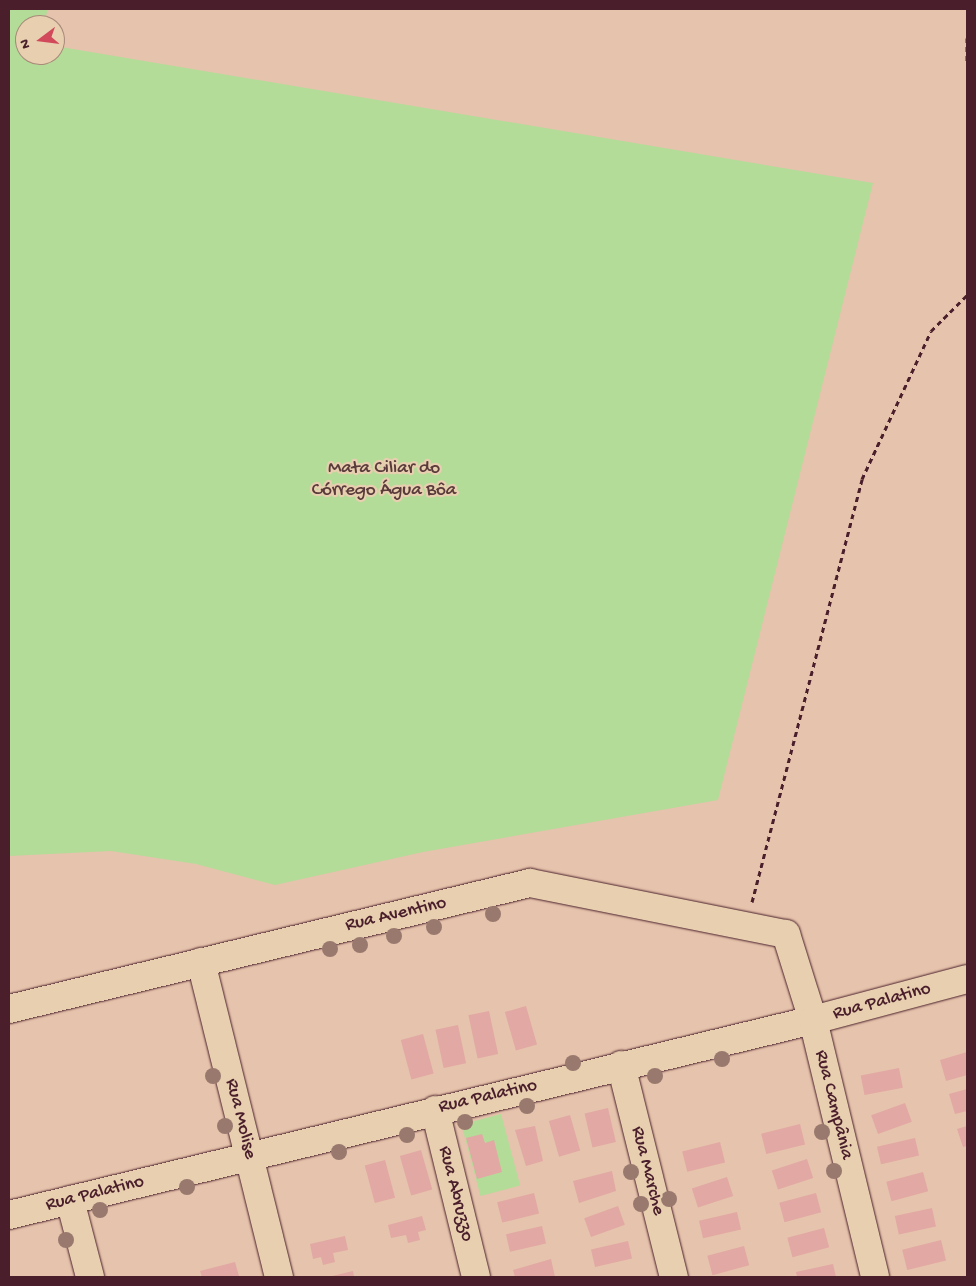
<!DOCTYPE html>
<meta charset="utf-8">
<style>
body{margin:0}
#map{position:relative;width:976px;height:1286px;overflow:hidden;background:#e6c3ac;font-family:"Gochi Hand",sans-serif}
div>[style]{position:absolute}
.green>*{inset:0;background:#b3dc98;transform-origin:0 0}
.building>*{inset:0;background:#e2a8a4;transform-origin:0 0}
.path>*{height:3px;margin-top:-1.5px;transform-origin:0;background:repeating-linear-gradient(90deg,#4a1f2b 0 5px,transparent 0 9px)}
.roads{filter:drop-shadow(0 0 1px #4a1f2b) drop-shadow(0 0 1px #4a1f2b)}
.minor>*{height:28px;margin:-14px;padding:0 14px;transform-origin:14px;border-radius:14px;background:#e7cfaf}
.trees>*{width:16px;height:16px;margin:-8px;border-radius:50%;background:#99786e}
span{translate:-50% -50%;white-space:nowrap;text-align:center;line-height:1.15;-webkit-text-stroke:4.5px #e7cfaf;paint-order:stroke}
.park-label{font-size:19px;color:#5a3b3b}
.street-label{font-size:19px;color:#4a1f2b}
.frame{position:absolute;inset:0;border:10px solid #4a1f2b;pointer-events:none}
.north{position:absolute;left:15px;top:15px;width:50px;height:50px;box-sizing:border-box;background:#e7cfaf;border:1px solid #a8897a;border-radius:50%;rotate:255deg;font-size:14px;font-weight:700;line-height:20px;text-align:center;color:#4a1f2b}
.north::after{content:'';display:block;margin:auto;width:18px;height:22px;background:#d1495b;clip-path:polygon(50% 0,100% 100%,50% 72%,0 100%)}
</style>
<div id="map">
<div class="green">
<div style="clip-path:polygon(9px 9px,48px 9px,43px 25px,25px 25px,25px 55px,55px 55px,55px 46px,873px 183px,718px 800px,423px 852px,275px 885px,196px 864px,111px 851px,9px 856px)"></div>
<div style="left:501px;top:1114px;width:74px;height:41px;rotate:75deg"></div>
</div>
<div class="building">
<div style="left:526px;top:1006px;width:40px;height:22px;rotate:74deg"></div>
<div style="left:489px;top:1011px;width:44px;height:21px;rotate:78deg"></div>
<div style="left:458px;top:1025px;width:39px;height:23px;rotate:78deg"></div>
<div style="left:423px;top:1034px;width:41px;height:23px;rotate:75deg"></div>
<div style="clip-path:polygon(967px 1052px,967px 1075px,946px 1081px,940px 1060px)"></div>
<div style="left:899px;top:1068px;width:20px;height:39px;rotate:79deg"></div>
<div style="clip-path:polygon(967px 1089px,967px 1111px,955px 1114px,949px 1094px)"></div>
<div style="left:905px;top:1103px;width:20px;height:36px;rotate:70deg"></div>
<div style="left:608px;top:1108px;width:35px;height:24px;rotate:77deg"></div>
<div style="left:570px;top:1115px;width:37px;height:22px;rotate:74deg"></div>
<div style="left:800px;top:1124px;width:21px;height:40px;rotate:76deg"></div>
<div style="clip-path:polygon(535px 1126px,543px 1161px,526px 1166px,515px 1130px)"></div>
<div style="clip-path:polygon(967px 1126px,967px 1146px,963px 1147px,957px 1129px)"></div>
<div style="clip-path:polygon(482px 1134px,485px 1143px,494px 1140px,502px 1172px,477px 1179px,466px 1138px)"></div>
<div style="left:915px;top:1138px;width:18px;height:39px;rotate:77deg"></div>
<div style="left:720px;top:1142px;width:21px;height:39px;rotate:76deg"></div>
<div style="left:421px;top:1150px;width:41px;height:22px;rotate:74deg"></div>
<div style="left:807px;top:1159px;width:20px;height:37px;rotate:72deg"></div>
<div style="left:385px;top:1160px;width:39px;height:21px;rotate:75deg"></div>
<div style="clip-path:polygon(612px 1171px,616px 1191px,579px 1203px,573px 1181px)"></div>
<div style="left:923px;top:1172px;width:20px;height:38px;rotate:75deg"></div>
<div style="left:727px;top:1177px;width:20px;height:37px;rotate:72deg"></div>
<div style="left:534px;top:1193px;width:21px;height:38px;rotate:76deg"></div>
<div style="left:816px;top:1193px;width:20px;height:38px;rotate:75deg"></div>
<div style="left:618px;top:1206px;width:20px;height:36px;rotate:70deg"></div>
<div style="left:932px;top:1208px;width:19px;height:38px;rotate:78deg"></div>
<div style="left:737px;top:1212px;width:18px;height:39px;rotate:77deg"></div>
<div style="clip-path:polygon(422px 1216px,426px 1230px,418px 1232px,420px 1240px,408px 1243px,406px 1235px,391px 1238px,388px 1225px)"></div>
<div style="left:542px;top:1226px;width:18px;height:37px;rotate:77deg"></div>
<div style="left:824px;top:1228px;width:20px;height:38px;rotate:75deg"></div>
<div style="clip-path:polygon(345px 1236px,348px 1250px,333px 1253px,335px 1262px,323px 1265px,321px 1257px,313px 1259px,310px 1244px)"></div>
<div style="left:941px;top:1240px;width:21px;height:40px;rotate:76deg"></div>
<div style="left:628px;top:1241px;width:18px;height:38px;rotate:77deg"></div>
<div style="left:744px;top:1246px;width:20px;height:38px;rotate:75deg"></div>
<div style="clip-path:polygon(551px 1259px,555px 1277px,515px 1277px,513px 1270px)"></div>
<div style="clip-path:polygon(235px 1262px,239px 1276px,202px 1277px,200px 1271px)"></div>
<div style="clip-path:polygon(833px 1264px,836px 1277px,797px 1277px,796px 1272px)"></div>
<div style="clip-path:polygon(353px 1271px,354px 1277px,328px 1277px)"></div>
</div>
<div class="path">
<div style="left:967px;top:38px;width:25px;rotate:90deg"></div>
<div style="left:752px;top:902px;width:437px;rotate:-75.4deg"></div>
<div style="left:862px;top:479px;width:163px;rotate:-65deg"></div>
<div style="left:931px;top:331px;width:51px;rotate:-45deg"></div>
</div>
<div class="roads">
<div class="minor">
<div style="left:201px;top:962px;width:325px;rotate:76.1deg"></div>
<div style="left:9px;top:1009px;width:536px;rotate:-13.6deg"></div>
<div style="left:530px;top:883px;width:261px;rotate:11.3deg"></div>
<div style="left:786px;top:934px;width:90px;rotate:72.6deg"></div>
<div style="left:813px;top:1020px;width:264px;rotate:76.4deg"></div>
<div style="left:621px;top:1065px;width:219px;rotate:76deg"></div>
<div style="left:435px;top:1110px;width:172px;rotate:76.2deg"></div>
<div style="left:70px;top:1200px;width:80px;rotate:75.4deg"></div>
<div style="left:9px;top:1215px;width:827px;rotate:-13.63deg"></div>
<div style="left:813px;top:1020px;width:159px;rotate:-14.9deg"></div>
</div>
</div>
<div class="trees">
<div style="left:493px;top:914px"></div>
<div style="left:434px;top:927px"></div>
<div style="left:394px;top:936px"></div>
<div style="left:360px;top:945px"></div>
<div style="left:330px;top:949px"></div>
<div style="left:722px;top:1059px"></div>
<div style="left:573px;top:1063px"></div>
<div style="left:213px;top:1076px"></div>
<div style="left:655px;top:1076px"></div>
<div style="left:527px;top:1106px"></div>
<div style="left:465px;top:1122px"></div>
<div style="left:225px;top:1126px"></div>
<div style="left:822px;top:1132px"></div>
<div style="left:407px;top:1135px"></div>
<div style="left:339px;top:1152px"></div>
<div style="left:834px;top:1171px"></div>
<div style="left:631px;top:1172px"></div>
<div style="left:187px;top:1187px"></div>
<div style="left:669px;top:1199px"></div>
<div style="left:641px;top:1204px"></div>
<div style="left:100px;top:1210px"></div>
<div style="left:66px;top:1240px"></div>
</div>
<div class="park-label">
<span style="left:384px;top:480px">Mata Ciliar do<br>Córrego Água Bôa</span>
</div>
<div class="street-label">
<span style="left:396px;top:915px;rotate:-13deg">Rua Aventino</span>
<span style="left:882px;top:1002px;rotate:-15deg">Rua Palatino</span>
<span style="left:488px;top:1097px;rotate:-13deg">Rua Palatino</span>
<span style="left:833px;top:1105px;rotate:76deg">Rua Campânia</span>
<span style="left:240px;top:1119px;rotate:76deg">Rua Molise</span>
<span style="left:647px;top:1171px;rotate:76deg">Rua Marche</span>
<span style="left:95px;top:1194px;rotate:-14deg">Rua Palatino</span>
<span style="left:455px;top:1194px;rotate:76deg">Rua Abruzzo</span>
</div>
<div class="frame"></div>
<div class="north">N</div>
</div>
